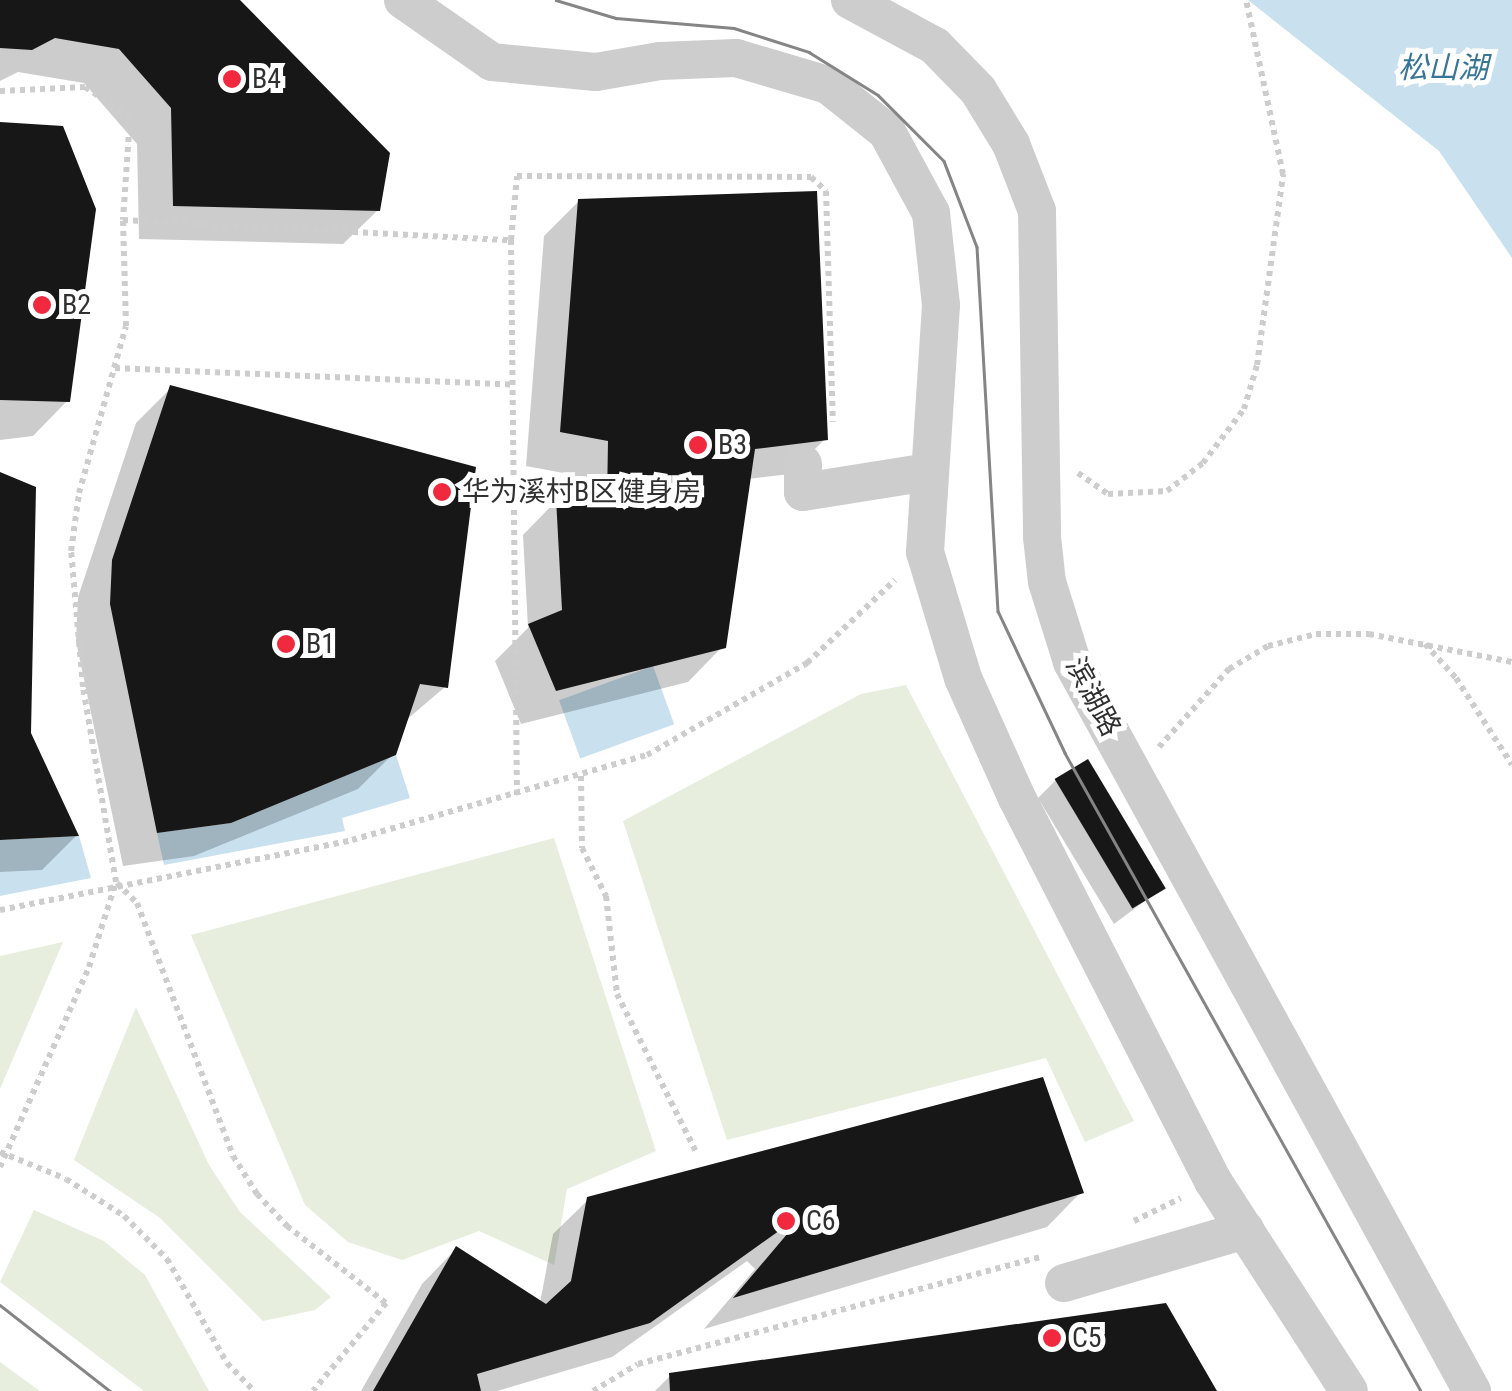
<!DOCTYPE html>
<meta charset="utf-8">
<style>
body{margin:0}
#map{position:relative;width:1512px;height:1391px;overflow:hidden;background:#fff;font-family:"Roboto Condensed","Noto Sans SC",sans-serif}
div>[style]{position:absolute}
.green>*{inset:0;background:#e7eede}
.water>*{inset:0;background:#c9e1ef;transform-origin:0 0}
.shadow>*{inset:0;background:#0003}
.building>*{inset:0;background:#171717;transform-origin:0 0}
.path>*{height:6px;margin-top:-3px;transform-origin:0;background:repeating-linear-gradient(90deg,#cdcdcd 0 5px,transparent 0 10px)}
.street>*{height:38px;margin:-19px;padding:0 19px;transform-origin:19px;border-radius:19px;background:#cdcdcd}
.tram>*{height:2.5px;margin:-1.25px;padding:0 1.25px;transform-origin:1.25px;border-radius:1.25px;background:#858585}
.dots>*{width:28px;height:28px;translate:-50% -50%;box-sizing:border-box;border:5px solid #fff;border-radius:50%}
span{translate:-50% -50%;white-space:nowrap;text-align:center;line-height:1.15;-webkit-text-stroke:10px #fff;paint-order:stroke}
.poi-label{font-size:28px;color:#303030}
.left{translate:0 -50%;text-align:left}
.street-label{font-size:28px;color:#303030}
.water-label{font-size:30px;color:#387698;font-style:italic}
</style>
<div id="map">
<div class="green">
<div style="clip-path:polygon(906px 685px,1134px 1121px,1085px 1142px,1046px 1058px,727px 1140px,623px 821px,861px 694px)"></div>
<div style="clip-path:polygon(554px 838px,656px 1151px,567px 1189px,554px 1265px,479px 1231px,402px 1260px,348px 1242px,305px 1205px,191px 935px)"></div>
<div style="clip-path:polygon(63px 942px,0 1089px,0 956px)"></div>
<div style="clip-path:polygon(136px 1007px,209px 1165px,240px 1212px,331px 1297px,315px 1310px,263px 1321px,160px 1218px,74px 1160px)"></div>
<div style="clip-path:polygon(34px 1210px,104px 1241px,145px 1275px,209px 1391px,144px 1391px,0 1282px)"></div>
<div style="clip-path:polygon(0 1362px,40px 1391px,0 1391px)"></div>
</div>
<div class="water">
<div style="clip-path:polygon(1248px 0,1512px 0,1512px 258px,1439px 151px)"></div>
<div style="left:653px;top:666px;width:62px;height:100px;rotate:70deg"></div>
<div style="clip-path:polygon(396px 755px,410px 798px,342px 818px,345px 831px,164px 865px,157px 833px,231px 823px)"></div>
<div style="clip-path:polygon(79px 836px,91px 878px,0 896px,0 840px)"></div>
</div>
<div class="shadow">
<div style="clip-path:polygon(0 0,236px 0,378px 210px,343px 244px,139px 239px,137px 144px,84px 83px,18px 72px,0 81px)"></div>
<div style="clip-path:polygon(0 125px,67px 401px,33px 436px,0 440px)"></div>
<div style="clip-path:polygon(579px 201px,825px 439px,790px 474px,748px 479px,723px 646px,688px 682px,521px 724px,495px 661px,528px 628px,523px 535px,557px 500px,574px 501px,574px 475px,526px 466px,544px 236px)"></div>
<div style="clip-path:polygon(171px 388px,445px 687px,405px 721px,393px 754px,358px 789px,194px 856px,123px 866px,76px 641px,78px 597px,136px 423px)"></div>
<div style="clip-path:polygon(0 474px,28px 734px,76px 836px,42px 870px,0 872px)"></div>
<div style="clip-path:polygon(1056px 780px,1162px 888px,1114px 924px,1038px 798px)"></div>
<div style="clip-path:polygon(1081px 1192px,1047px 1227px,704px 1329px,755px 1269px,747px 1261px,612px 1357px,497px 1391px,361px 1391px,422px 1284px,456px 1249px,540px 1303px,553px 1234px,589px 1199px)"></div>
<div style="clip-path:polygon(670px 1376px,1214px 1391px,655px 1391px)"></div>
</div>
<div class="building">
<div style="clip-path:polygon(0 0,240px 0,390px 153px,380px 211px,173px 206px,171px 108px,119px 49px,55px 38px,32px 50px,0 48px)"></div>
<div style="clip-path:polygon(0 122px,63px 126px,96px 209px,70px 402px,0 400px)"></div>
<div style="clip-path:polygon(817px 191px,828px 440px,755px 449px,726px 648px,556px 691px,528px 624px,562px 610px,556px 498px,607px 501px,608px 441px,560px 432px,578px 199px)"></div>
<div style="clip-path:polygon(170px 385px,476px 467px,448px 688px,420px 684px,396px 755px,231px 823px,157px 833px,110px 604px,112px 560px)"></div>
<div style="clip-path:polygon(0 472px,36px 487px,31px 733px,79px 836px,0 840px)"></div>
<div style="left:1088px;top:759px;width:151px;height:39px;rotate:59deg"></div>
<div style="clip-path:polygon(1043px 1077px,1084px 1193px,733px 1298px,788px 1233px,783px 1228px,650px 1323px,477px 1374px,481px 1391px,373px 1391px,456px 1246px,546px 1304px,571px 1281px,587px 1197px)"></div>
<div style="clip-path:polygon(1166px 1303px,1217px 1391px,670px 1391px,669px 1373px)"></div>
</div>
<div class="path">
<div style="left:0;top:91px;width:85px;rotate:-2.7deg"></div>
<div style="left:85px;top:87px;width:54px;rotate:33.7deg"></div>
<div style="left:130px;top:117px;width:103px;rotate:93.9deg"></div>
<div style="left:123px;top:220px;width:389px;rotate:3deg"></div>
<div style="left:511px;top:240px;width:557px;rotate:89.38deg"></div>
<div style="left:511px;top:240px;width:64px;rotate:-84.6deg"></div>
<div style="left:517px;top:176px;width:294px;rotate:0.2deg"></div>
<div style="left:811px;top:177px;width:21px;rotate:43deg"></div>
<div style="left:826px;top:191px;width:231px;rotate:88.3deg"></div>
<div style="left:115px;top:368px;width:398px;rotate:2.4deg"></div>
<div style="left:1078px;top:473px;width:37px;rotate:35deg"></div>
<div style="left:1108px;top:494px;width:59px;rotate:-2.9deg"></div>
<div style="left:1167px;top:491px;width:46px;rotate:-37.9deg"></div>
<div style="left:1203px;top:463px;width:68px;rotate:-52.8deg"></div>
<div style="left:1244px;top:409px;width:46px;rotate:-73.5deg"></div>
<div style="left:1257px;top:365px;width:193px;rotate:-82.2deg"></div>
<div style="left:1283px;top:174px;width:178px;rotate:-102deg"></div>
<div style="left:1425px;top:644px;width:46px;rotate:47.6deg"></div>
<div style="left:1456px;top:678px;width:103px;rotate:57.2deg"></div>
<div style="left:1159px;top:747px;width:105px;rotate:-48.1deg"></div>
<div style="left:1229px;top:669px;width:45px;rotate:-30.5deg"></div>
<div style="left:1268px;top:646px;width:49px;rotate:-14deg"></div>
<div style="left:1316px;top:634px;width:53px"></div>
<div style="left:1369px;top:634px;width:146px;rotate:11.1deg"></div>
<div style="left:581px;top:776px;width:72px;rotate:89.2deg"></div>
<div style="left:582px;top:848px;width:54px;rotate:63.4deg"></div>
<div style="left:606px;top:896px;width:99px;rotate:83.6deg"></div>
<div style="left:617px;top:994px;width:179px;rotate:63.4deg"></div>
<div style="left:117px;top:883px;width:28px;rotate:45deg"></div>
<div style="left:137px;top:903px;width:271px;rotate:69.2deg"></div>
<div style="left:233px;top:1156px;width:45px;rotate:57.7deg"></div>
<div style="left:257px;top:1194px;width:44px;rotate:46.8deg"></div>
<div style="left:287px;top:1226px;width:125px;rotate:37.9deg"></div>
<div style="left:386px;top:1303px;width:114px;rotate:129.7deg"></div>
<div style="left:0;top:910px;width:359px;rotate:-11.2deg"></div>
<div style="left:352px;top:840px;width:307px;rotate:-16.1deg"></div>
<div style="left:647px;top:755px;width:185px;rotate:-29.9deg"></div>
<div style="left:807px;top:663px;width:121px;rotate:-43.3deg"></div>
<div style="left:0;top:1152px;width:71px;rotate:22.2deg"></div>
<div style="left:66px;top:1179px;width:69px;rotate:32.5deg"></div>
<div style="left:124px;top:1216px;width:61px;rotate:45deg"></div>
<div style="left:167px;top:1259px;width:120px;rotate:60deg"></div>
<div style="left:227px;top:1363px;width:39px;rotate:46deg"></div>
<div style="left:0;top:1167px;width:219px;rotate:-66deg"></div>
<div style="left:89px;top:967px;width:89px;rotate:-72.4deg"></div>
<div style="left:116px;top:882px;width:198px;rotate:-99.6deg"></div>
<div style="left:83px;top:687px;width:137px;rotate:-95deg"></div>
<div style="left:71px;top:551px;width:59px;rotate:-82.1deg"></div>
<div style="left:79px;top:493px;width:173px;rotate:-74.3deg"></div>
<div style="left:126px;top:326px;width:106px;rotate:-91.6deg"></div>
<div style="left:1134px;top:1221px;width:52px;rotate:-26.1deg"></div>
<div style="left:593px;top:1391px;width:52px;rotate:-31deg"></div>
<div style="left:638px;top:1364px;width:415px;rotate:-14.9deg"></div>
</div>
<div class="street">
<div style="left:403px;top:0;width:108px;rotate:34.9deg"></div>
<div style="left:492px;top:62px;width:104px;rotate:5.5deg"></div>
<div style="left:596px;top:72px;width:65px;rotate:-9.8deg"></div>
<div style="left:660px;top:61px;width:76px;rotate:-2.3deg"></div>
<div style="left:736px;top:58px;width:96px;rotate:16.4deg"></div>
<div style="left:828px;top:85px;width:75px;rotate:38.5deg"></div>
<div style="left:887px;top:132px;width:92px;rotate:61.5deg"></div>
<div style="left:931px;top:213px;width:93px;rotate:83.8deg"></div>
<div style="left:941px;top:305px;width:248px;rotate:93.7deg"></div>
<div style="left:925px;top:552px;width:132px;rotate:73.2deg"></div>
<div style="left:963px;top:678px;width:132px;rotate:65.8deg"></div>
<div style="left:1017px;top:798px;width:430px;rotate:62.9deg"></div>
<div style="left:1213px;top:1181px;width:250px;rotate:57.1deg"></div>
<div style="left:850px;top:0;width:97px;rotate:28.4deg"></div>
<div style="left:935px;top:46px;width:62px;rotate:45.7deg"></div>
<div style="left:978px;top:90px;width:63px;rotate:58.6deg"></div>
<div style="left:1011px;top:144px;width:72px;rotate:68.8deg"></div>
<div style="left:1037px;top:211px;width:326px;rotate:89.1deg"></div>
<div style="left:1042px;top:537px;width:45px;rotate:83.7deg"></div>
<div style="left:1047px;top:582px;width:84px;rotate:72.6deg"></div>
<div style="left:1072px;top:662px;width:832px;rotate:61.25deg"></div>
<div style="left:803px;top:464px;width:28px;rotate:90deg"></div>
<div style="left:803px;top:492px;width:127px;rotate:-9.1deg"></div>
<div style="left:1064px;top:1283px;width:189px;rotate:-16.3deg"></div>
</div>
<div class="tram">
<div style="left:556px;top:0;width:63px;rotate:16.7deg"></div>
<div style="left:616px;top:18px;width:118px;rotate:4.8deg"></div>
<div style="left:734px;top:28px;width:79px;rotate:17.7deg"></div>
<div style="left:809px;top:52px;width:81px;rotate:31.9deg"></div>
<div style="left:878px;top:95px;width:93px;rotate:45deg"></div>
<div style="left:944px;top:161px;width:92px;rotate:69deg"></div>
<div style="left:977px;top:247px;width:365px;rotate:86.7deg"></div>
<div style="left:998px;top:611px;width:157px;rotate:64.7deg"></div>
<div style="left:1065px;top:753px;width:731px;rotate:60.84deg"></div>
<div style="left:0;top:1305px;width:140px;rotate:38deg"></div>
</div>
<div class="dots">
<div style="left:232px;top:79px;background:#f0293e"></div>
<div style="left:42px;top:305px;background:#f0293e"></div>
<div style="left:698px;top:445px;background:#f0293e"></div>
<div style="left:442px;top:492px;background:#f0293e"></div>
<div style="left:286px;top:644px;background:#f0293e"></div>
<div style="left:786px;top:1221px;background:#f0293e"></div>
<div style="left:1052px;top:1338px;background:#f0293e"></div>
</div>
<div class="poi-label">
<span class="left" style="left:252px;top:79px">B4</span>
<span class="left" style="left:62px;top:305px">B2</span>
<span class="left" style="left:718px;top:445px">B3</span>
<span class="left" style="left:462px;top:492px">华为溪村B区健身房</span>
<span class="left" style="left:306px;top:644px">B1</span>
<span class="left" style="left:806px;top:1221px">C6</span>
<span class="left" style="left:1072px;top:1338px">C5</span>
</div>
<div class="street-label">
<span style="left:1093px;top:697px;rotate:62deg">滨湖路</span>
</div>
<div class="water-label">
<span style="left:1443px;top:68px">松山湖</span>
</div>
</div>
